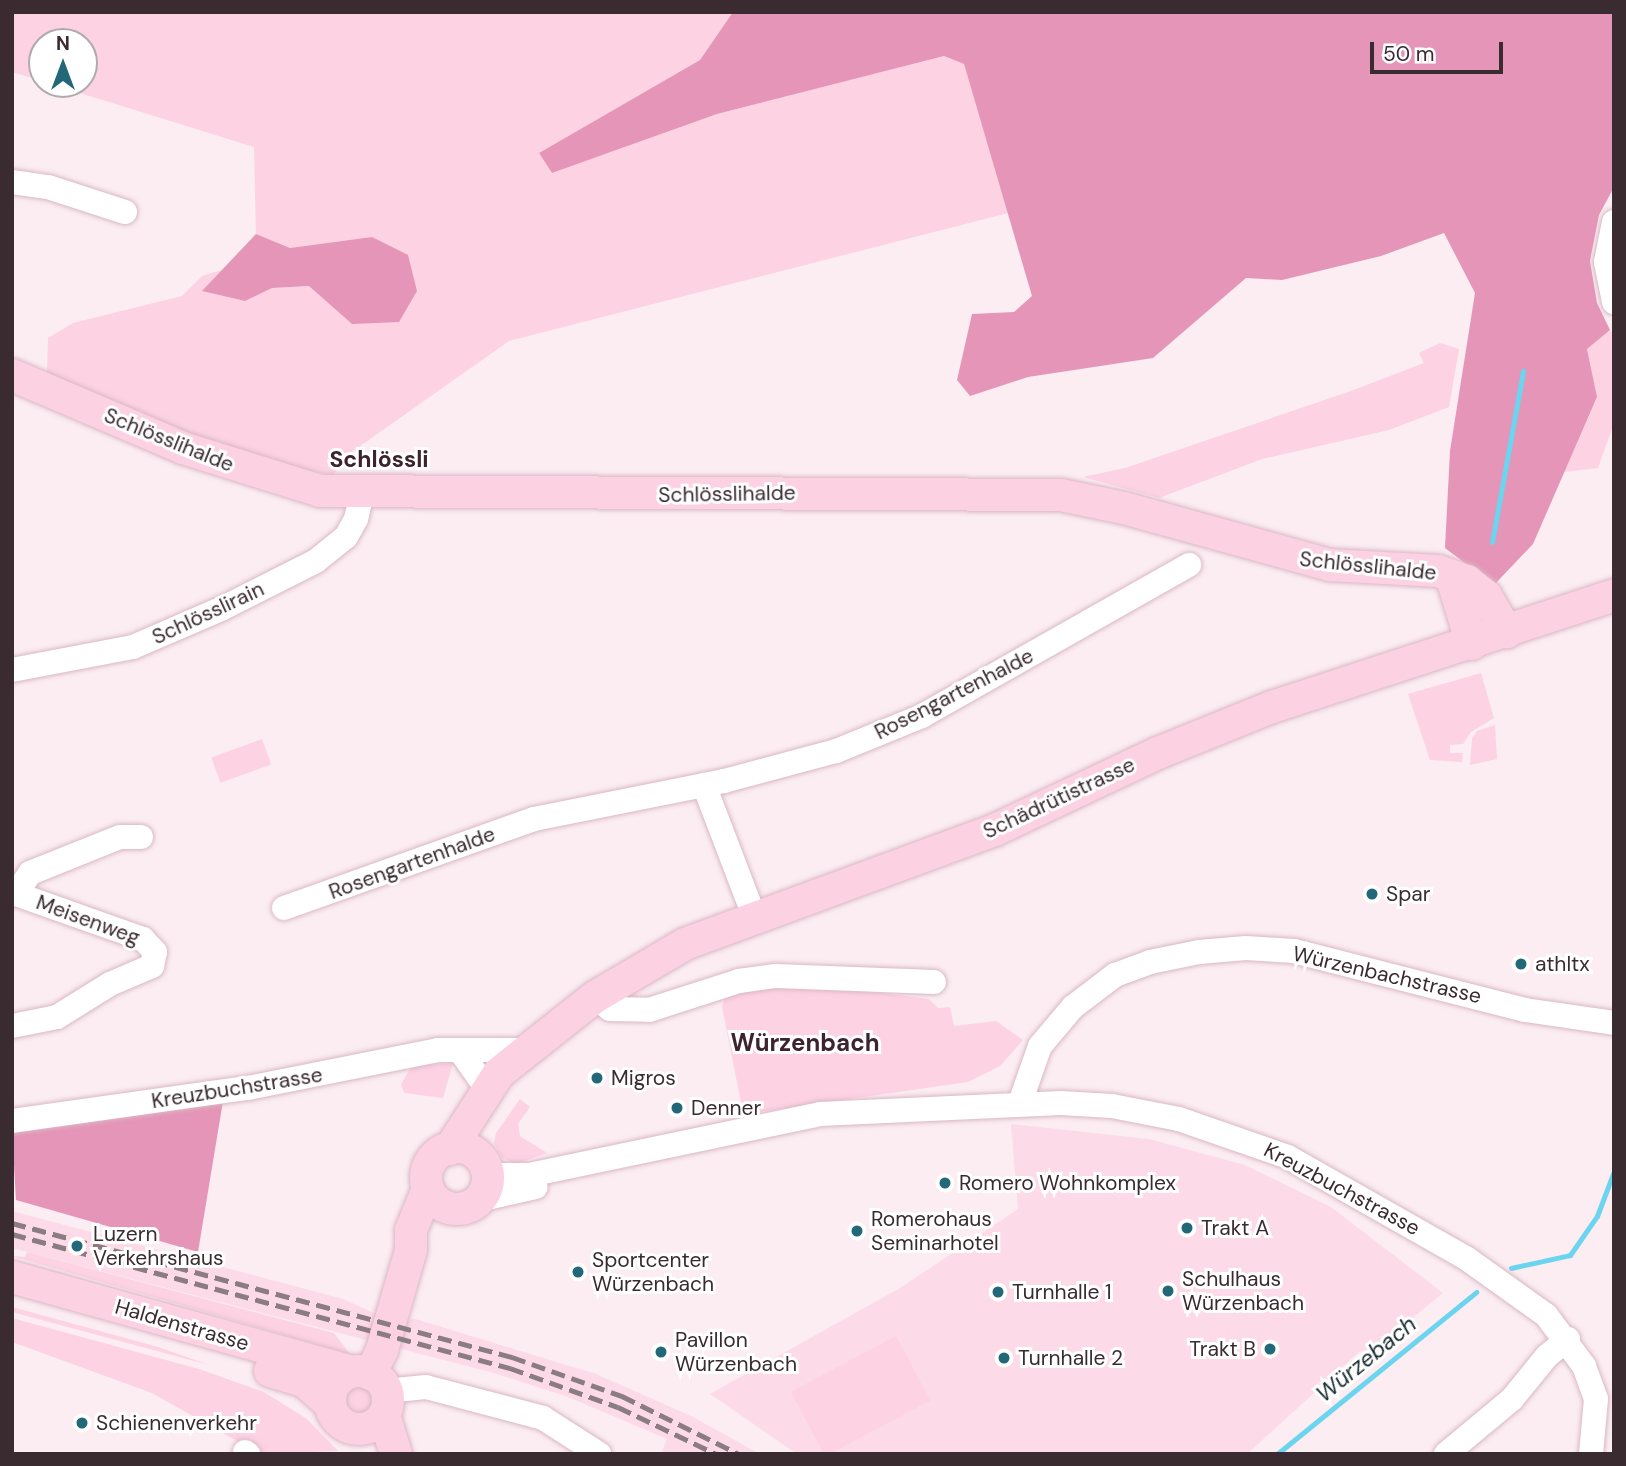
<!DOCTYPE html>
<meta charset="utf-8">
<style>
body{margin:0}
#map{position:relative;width:1626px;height:1466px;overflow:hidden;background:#fbedf2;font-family:"DM Sans",sans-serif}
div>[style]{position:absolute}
.built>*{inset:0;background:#fddae7}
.green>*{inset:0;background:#fdd2e3;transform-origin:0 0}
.round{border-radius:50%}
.forest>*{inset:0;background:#e595b7}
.stream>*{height:5px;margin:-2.5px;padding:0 2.5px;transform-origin:2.5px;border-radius:2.5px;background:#6bd4ee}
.roads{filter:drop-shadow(0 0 2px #dab7c4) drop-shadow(0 0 2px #dab7c4)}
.minor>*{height:24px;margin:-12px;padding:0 12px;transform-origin:12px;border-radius:12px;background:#fff}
.major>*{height:32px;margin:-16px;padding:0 16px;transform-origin:16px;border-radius:16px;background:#fcd1e2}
.major>.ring{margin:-16px;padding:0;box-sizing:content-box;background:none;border:32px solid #fcd1e2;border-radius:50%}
.rail>*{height:5px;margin-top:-2.5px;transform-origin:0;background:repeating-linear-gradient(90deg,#8a7c81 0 14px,transparent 0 21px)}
.dots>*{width:19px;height:19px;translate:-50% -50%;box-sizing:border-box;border:4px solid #fff;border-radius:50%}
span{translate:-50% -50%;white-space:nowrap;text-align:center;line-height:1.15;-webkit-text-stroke:6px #fff;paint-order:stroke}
.street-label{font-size:21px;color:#392b30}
.poi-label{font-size:21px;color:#392b30}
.left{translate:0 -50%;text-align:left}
.right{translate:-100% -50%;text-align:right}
.neighbourhood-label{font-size:23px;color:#3d232e;font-weight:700}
.water-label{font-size:23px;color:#1a2e33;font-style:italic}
.quarter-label{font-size:24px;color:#3d232e;font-weight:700}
.frame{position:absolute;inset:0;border:14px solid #392b30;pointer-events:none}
.north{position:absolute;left:28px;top:28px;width:70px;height:70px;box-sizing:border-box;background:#fff;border:2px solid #b0aaac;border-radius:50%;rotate:0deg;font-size:19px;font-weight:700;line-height:28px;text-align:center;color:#392b30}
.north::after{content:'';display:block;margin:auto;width:24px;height:32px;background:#236878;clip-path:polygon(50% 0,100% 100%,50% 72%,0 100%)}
.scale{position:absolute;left:1370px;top:42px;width:133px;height:32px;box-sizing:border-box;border:4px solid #392b30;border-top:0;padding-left:9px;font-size:21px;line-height:24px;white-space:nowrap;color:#392b30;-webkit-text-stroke:5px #fff;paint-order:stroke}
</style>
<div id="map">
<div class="built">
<div style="clip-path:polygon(1011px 1124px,1149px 1139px,1245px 1165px,1331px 1207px,1443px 1293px,1377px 1347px,1359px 1352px,1247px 1454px,797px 1454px,710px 1394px,900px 1288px,1018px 1209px)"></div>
<div style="clip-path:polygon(12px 1211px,343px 1299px,374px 1313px,406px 1322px,412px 1318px,596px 1374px,691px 1416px,760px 1454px,669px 1454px,662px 1451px,667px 1439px,568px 1397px,494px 1373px,12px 1248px)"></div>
</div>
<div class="green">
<div style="clip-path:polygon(12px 12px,733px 12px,700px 60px,539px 153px,552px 173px,717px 114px,944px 56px,964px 64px,1008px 213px,509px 341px,353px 451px,333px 475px,277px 465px,230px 451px,47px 374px,48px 338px,73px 323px,182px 296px,202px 276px,222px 270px,203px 291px,245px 301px,272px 288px,310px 286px,352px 324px,372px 237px,290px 248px,256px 234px,254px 147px,51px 84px,84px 84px,84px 42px,42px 42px,42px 81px,12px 72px)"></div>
<div style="clip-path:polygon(1610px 330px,1614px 334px,1614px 423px,1598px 468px,1564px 472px,1597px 398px,1587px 349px)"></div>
<div style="clip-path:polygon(1440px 343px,1459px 349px,1449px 407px,1389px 430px,1262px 459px,1159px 498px,1083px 477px,1125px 468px,1351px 391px,1424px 363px,1419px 353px)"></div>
<div style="clip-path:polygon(1481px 673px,1494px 718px,1471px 732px,1463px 744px,1450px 745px,1450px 753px,1463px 753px,1462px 762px,1430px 760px,1408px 694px)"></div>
<div style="clip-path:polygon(1495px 725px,1497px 759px,1470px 765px,1472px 739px,1477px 731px)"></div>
<div style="left:262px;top:739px;width:27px;height:54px;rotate:70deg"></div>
<div style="clip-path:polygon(811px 984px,929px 999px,938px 1008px,950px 1007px,954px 1026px,996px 1021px,1023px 1040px,1000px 1066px,968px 1082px,752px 1113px,741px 1103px,722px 1006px,725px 998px,731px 993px)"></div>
<div style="clip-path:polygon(453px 1063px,443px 1098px,404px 1093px,401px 1084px,412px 1066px)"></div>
<div style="clip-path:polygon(520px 1099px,530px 1107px,518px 1124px,520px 1136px,547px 1153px,516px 1164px,502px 1158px,494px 1143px,496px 1133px)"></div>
<div style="clip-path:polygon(27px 1252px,334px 1333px,350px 1354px,12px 1256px,25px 1257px)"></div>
<div style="clip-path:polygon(12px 1307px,158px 1347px,209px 1365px,12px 1312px)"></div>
<div style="clip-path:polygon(12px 1318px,199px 1369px,264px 1392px,307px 1419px,338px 1451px,260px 1454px,152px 1393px,12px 1342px)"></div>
<div style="left:896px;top:1336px;width:73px;height:119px;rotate:62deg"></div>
<div class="round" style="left:344px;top:1385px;width:30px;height:30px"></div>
</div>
<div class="forest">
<div style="clip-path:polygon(733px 12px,1614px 12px,1614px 187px,1599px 215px,1590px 261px,1597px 303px,1610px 330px,1587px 349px,1597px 397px,1533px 544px,1494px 585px,1445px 548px,1450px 451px,1475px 293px,1444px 233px,1381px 256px,1282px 280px,1246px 278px,1153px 358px,1028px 377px,970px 396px,957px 380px,972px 314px,1014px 312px,1032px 296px,964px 64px,944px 56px,717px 114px,552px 173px,539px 153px,700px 60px)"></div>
<div style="clip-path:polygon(256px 234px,290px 248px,372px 237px,408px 255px,417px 291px,399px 322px,352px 324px,309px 286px,272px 288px,245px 301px,202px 291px)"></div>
<div style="clip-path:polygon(223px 1101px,198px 1252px,16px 1200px,12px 1130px)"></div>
</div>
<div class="stream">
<div style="left:1492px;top:542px;width:174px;rotate:-79.7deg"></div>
<div style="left:1511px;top:1268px;width:60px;rotate:-12.4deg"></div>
<div style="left:1570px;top:1255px;width:47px;rotate:-55.3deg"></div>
<div style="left:1597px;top:1216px;width:48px;rotate:-69.3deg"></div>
<div style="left:1277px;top:1454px;width:257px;rotate:-39.1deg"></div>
</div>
<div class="roads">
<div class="minor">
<div style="left:12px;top:182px;width:36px;rotate:8deg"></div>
<div style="left:48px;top:187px;width:81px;rotate:18deg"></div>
<div style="left:1614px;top:222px;width:41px;rotate:101.3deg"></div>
<div style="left:1606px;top:262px;width:41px;rotate:78.7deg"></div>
<div style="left:12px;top:670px;width:123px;rotate:-10.8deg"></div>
<div style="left:133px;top:647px;width:96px;rotate:-23.4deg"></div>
<div style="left:221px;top:609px;width:106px;rotate:-26.8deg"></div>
<div style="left:316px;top:561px;width:38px;rotate:-39deg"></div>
<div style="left:346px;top:537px;width:21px;rotate:-61deg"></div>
<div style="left:356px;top:519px;width:26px;rotate:-77deg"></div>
<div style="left:704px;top:785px;width:140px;rotate:69.1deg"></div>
<div style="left:284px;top:908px;width:265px;rotate:-19.6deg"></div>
<div style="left:534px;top:819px;width:194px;rotate:-11.3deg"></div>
<div style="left:724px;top:781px;width:116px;rotate:-15deg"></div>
<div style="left:836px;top:751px;width:93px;rotate:-22.1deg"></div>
<div style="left:922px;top:716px;width:307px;rotate:-29.5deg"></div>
<div style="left:595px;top:997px;width:19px;rotate:39deg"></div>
<div style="left:610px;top:1009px;width:39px;rotate:1deg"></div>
<div style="left:649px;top:1010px;width:95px;rotate:-17.9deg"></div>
<div style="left:739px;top:981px;width:37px;rotate:-8deg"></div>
<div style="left:776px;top:976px;width:158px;rotate:2.2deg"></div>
<div style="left:12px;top:1026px;width:46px;rotate:-11.3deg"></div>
<div style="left:57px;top:1017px;width:62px;rotate:-31.9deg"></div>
<div style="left:110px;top:984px;width:46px;rotate:-23.2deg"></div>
<div style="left:152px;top:966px;width:14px;rotate:-78deg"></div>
<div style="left:155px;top:952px;width:18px;rotate:-133deg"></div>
<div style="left:143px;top:939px;width:135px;rotate:-160.5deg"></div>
<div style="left:16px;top:894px;width:25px;rotate:-56deg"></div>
<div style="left:30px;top:873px;width:97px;rotate:-21.8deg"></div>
<div style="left:120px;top:837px;width:21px"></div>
<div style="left:461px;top:1052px;width:45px;rotate:54.9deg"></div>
<div style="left:1020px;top:1103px;width:60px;rotate:-70.7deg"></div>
<div style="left:1040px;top:1046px;width:51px;rotate:-49.8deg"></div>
<div style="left:1073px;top:1007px;width:53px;rotate:-37.3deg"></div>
<div style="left:1115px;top:975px;width:37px;rotate:-20deg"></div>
<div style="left:1150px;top:962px;width:50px;rotate:-11.5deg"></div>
<div style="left:1199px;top:952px;width:47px;rotate:-4.9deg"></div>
<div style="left:1246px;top:948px;width:48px;rotate:3.6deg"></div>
<div style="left:1294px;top:951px;width:238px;rotate:14.3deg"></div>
<div style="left:1525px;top:1010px;width:90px;rotate:8.3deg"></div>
<div style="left:12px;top:1121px;width:238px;rotate:-8deg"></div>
<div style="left:248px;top:1088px;width:194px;rotate:-11.3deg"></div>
<div style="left:438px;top:1050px;width:91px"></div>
<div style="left:487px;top:1175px;width:42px"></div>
<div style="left:529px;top:1175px;width:297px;rotate:-11.8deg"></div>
<div style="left:820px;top:1114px;width:241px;rotate:-2.6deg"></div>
<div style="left:1061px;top:1103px;width:51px;rotate:3.4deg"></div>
<div style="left:1112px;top:1106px;width:68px;rotate:11deg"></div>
<div style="left:1179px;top:1119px;width:115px;rotate:19.2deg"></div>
<div style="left:1288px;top:1157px;width:205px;rotate:29.6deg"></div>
<div style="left:1466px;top:1258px;width:98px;rotate:35.5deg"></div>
<div style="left:1546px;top:1315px;width:64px;rotate:53.3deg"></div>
<div style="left:1584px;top:1366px;width:35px;rotate:70deg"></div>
<div style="left:1596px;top:1399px;width:55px;rotate:95.2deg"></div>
<div style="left:478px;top:1200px;width:59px;rotate:-12.6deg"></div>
<div style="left:386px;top:1391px;width:40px;rotate:-5.7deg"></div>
<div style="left:426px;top:1387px;width:121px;rotate:14.8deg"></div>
<div style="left:543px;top:1418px;width:67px;rotate:32.7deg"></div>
<div style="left:245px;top:1452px;width:4px;rotate:34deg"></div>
<div style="left:1446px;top:1454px;width:86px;rotate:-39.8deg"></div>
<div style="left:1512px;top:1399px;width:55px;rotate:-50.9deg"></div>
<div style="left:1547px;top:1356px;width:27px;rotate:-39deg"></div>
</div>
<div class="major">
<div style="left:12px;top:375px;width:186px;rotate:23.1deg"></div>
<div style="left:183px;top:448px;width:144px;rotate:17.4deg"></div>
<div style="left:320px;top:491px;width:741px;rotate:0.31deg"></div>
<div style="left:1061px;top:495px;width:64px;rotate:11.7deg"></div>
<div style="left:1124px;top:508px;width:214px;rotate:15.5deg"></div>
<div style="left:1330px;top:565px;width:108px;rotate:3.2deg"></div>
<div style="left:1438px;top:571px;width:31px;rotate:19deg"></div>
<div style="left:1467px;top:581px;width:24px;rotate:38deg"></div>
<div style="left:1486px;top:596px;width:42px;rotate:59.7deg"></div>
<div style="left:1452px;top:578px;width:69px;rotate:73.1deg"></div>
<div class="ring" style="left:426px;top:1147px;width:30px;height:30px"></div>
<div style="left:450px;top:1149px;width:90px;rotate:-57.2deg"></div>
<div style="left:499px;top:1073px;width:122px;rotate:-38.4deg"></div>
<div style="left:595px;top:997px;width:104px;rotate:-30.5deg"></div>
<div style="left:685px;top:944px;width:330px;rotate:-20.2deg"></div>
<div style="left:995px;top:830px;width:180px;rotate:-25.3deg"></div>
<div style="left:1158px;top:753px;width:123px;rotate:-22deg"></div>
<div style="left:1272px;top:707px;width:360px;rotate:-18.1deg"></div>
<div style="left:12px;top:1277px;width:353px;rotate:15.6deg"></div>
<div style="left:270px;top:1371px;width:37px;rotate:17deg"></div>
<div style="left:305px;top:1382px;width:33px;rotate:41deg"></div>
<div class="ring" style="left:330px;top:1371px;width:26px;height:26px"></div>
<div style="left:370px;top:1374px;width:27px;rotate:-63deg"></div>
<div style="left:382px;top:1350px;width:104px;rotate:-73.8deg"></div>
<div style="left:411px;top:1250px;width:20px;rotate:-90deg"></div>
<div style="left:411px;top:1230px;width:44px;rotate:-67.5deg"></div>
<div style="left:384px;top:1415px;width:41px;rotate:72.9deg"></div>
</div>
</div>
<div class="rail">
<div style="left:12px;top:1223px;width:518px;rotate:15deg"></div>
<div style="left:512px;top:1357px;width:117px;rotate:19.5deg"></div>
<div style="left:622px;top:1396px;width:131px;rotate:26.4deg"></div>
<div style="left:12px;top:1234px;width:516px;rotate:15.06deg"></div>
<div style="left:510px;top:1368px;width:115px;rotate:19.9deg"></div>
<div style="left:618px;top:1407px;width:109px;rotate:25.6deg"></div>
</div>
<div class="dots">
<div style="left:1372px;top:894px;background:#236878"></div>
<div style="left:1521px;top:964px;background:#236878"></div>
<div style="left:597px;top:1078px;background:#236878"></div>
<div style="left:677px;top:1108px;background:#236878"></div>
<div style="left:945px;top:1183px;background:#236878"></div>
<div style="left:1187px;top:1228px;background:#236878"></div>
<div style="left:857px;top:1231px;background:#236878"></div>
<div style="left:77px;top:1246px;background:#236878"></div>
<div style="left:578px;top:1272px;background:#236878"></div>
<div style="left:1168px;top:1291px;background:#236878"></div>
<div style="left:998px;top:1292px;background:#236878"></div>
<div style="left:1270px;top:1349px;background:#236878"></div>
<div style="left:661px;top:1352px;background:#236878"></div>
<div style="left:1004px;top:1358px;background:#236878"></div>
<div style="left:82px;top:1423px;background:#236878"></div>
</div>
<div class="street-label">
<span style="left:169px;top:440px;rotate:22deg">Schlösslihalde</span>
<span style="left:727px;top:494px;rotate:-1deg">Schlösslihalde</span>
<span style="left:1368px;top:566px;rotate:6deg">Schlösslihalde</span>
<span style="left:208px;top:613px;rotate:-25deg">Schlösslirain</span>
<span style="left:954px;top:694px;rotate:-27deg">Rosengartenhalde</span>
<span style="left:1059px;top:798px;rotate:-25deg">Schädrütistrasse</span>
<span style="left:412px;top:863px;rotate:-20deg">Rosengartenhalde</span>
<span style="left:88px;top:920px;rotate:20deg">Meisenweg</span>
<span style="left:1387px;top:975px;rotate:13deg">Würzenbachstrasse</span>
<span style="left:237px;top:1088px;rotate:-9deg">Kreuzbuchstrasse</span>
<span style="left:1342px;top:1189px;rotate:28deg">Kreuzbuchstrasse</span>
<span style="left:182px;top:1325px;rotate:16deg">Haldenstrasse</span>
</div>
<div class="poi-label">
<span class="left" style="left:1386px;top:894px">Spar</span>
<span class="left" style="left:1535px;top:964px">athltx</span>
<span class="left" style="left:611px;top:1078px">Migros</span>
<span class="left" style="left:691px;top:1108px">Denner</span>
<span class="left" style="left:959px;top:1183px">Romero Wohnkomplex</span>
<span class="left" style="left:871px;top:1231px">Romerohaus<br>Seminarhotel</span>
<span class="left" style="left:1201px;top:1228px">Trakt A</span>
<span class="left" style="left:93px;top:1246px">Luzern<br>Verkehrshaus</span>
<span class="left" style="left:592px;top:1272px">Sportcenter<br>Würzenbach</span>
<span class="left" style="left:1182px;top:1291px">Schulhaus<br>Würzenbach</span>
<span class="left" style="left:1012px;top:1292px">Turnhalle 1</span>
<span class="left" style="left:675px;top:1352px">Pavillon<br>Würzenbach</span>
<span class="right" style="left:1256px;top:1349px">Trakt B</span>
<span class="left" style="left:1018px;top:1358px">Turnhalle 2</span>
<span class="left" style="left:96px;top:1423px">Schienenverkehr</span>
</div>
<div class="neighbourhood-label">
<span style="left:379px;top:459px">Schlössli</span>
</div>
<div class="water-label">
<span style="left:1366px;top:1359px;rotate:-39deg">Würzebach</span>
</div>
<div class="quarter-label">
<span style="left:805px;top:1043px">Würzenbach</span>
</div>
<div class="frame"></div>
<div class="north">N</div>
<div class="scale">50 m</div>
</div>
